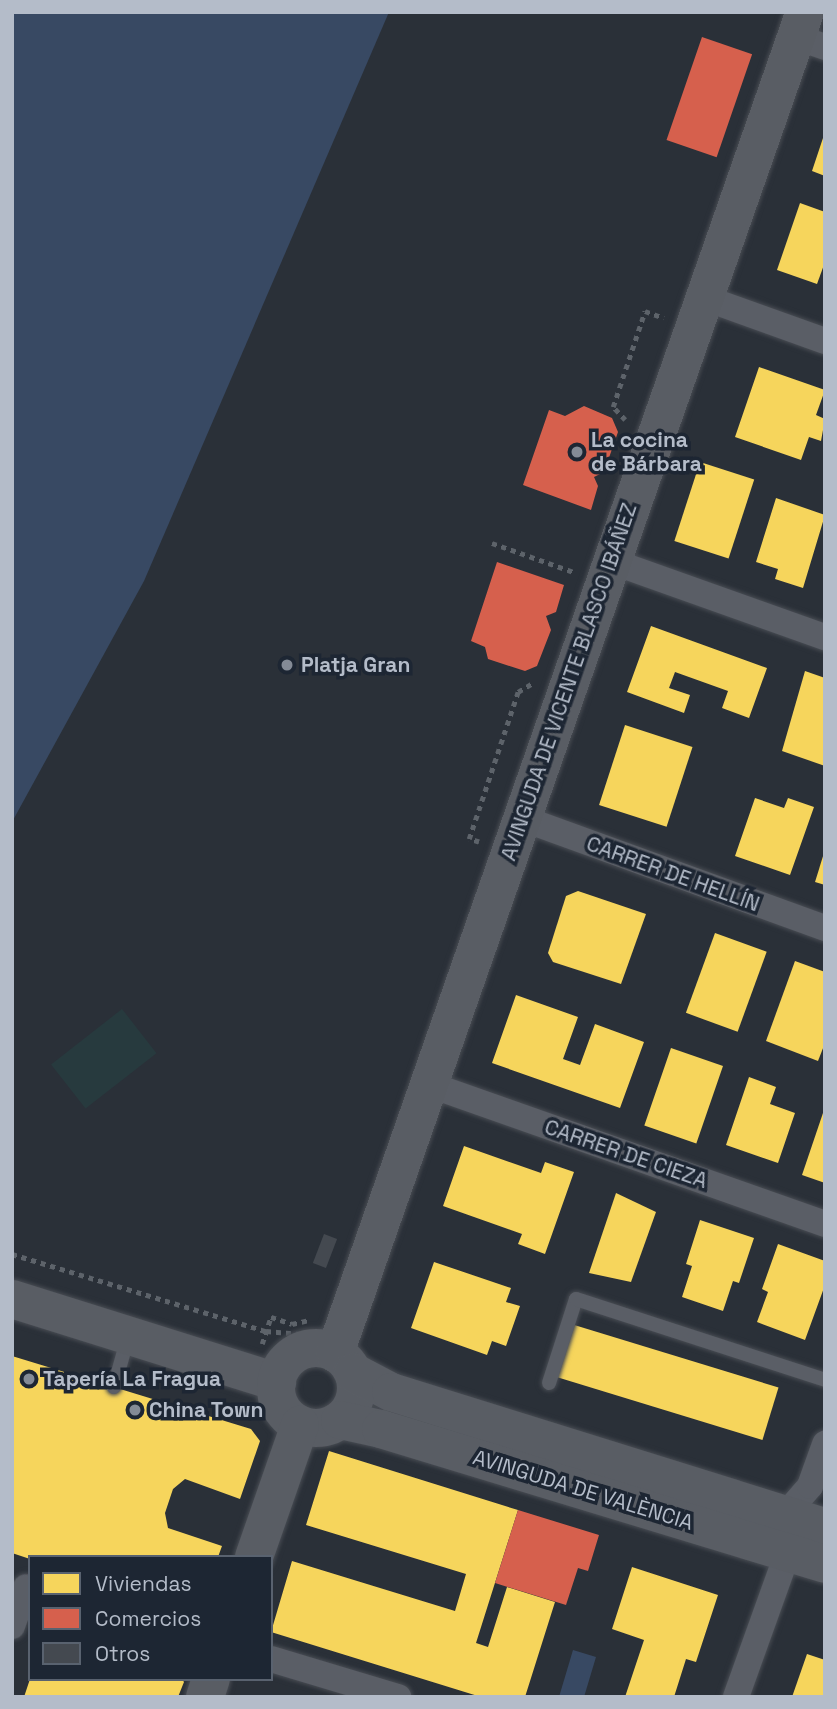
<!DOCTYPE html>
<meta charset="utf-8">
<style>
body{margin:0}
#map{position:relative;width:837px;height:1709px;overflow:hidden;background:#2a3038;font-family:"Space Grotesk",sans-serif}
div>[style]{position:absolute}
.green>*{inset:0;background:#273a3e;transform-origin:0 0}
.water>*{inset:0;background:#384963}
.homes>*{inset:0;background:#f6d55c;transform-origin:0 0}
.shops>*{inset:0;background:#d6604d;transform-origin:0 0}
.building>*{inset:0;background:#444950;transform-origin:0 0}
.path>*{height:4.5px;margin-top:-2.25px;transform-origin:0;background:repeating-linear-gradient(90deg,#5d636a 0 5px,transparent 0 10px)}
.roads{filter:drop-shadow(0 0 2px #484c53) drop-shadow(0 0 2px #484c53)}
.lane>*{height:14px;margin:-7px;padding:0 7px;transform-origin:7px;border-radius:7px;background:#5a5e66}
.street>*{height:26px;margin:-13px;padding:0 13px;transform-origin:13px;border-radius:13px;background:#5a5e66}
.secondary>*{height:38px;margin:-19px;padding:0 19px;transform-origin:19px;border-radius:19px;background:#595d64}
.secondary>.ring{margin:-19px;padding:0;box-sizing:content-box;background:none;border:38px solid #595d64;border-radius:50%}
.dots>*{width:19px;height:19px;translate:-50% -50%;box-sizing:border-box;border:4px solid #1d2633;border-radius:50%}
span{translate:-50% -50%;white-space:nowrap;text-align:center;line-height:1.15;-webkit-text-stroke:7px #1d2633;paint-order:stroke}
.poi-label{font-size:21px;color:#b4bcc9;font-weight:700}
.left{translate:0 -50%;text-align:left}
.street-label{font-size:21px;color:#b4bcc9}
.frame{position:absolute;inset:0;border:14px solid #b4bcc9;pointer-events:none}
.legend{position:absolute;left:28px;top:1555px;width:245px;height:126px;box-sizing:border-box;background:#1d2633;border:2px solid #59626f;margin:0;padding:9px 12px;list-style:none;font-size:21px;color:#b4bcc9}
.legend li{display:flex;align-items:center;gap:14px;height:35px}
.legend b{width:35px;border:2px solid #59626f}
</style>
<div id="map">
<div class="green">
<div style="left:122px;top:1009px;width:56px;height:90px;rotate:52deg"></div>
</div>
<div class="water">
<div style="clip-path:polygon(12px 12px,389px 12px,144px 581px,12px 822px)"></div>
<div style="clip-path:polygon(573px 1650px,596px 1657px,584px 1697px,559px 1697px)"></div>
</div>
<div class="homes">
<div style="clip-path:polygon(824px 135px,825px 135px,825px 176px,812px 171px)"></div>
<div style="clip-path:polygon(800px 203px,825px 212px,825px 262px,817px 284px,777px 270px)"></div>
<div style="clip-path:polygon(759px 367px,825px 390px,816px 415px,825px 419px,821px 441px,809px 437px,801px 460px,735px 437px)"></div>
<div style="left:700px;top:462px;width:57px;height:83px;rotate:18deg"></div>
<div style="clip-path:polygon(776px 498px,825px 515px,803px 588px,775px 579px,778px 569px,756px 562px)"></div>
<div style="clip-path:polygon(651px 626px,767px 668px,749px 718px,722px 708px,728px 691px,675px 672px,669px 688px,690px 695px,684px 713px,627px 692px)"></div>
<div style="clip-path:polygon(805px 671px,825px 678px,825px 766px,782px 751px)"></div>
<div style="left:625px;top:725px;width:71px;height:84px;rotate:18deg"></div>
<div style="clip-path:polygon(755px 798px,784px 808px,788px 798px,814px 807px,790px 875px,735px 856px)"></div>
<div style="clip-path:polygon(824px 853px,825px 853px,825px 885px,815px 882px)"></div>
<div style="clip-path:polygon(578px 891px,646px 914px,621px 984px,553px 962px,548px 953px,566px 896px)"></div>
<div style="left:715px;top:933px;width:55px;height:85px;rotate:20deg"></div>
<div style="clip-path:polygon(795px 961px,825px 972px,825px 1043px,818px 1061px,766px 1041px)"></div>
<div style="clip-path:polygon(516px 995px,578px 1017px,563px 1059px,580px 1065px,595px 1024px,644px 1042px,620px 1108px,492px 1063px)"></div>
<div style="left:671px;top:1048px;width:55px;height:82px;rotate:19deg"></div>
<div style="clip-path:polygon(749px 1077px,776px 1087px,770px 1104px,795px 1113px,778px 1163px,726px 1145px)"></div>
<div style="clip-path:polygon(824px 1110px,825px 1110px,825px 1183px,802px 1175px)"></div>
<div style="clip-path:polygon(464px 1146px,541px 1173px,545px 1162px,574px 1172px,545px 1254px,518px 1244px,522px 1234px,443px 1206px)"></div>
<div style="clip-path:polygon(616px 1193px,656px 1212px,631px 1282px,589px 1273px)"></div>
<div style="clip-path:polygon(700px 1220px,754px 1238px,739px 1283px,733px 1281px,723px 1311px,682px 1297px,692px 1266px,686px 1264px)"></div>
<div style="clip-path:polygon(778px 1244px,825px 1261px,825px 1285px,805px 1340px,757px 1322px,768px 1292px,762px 1289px)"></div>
<div style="clip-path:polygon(434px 1262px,511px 1288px,506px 1302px,520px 1306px,506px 1346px,492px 1341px,487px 1355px,411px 1328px)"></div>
<div style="left:571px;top:1324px;width:217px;height:55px;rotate:17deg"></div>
<div style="clip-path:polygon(12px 1356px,251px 1429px,260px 1441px,240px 1499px,185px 1479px,173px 1489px,165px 1513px,168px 1528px,222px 1546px,218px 1557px,30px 1559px,12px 1553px)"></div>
<div style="clip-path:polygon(329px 1451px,518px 1510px,476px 1643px,488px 1647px,507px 1587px,555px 1602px,525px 1697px,481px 1697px,271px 1632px,292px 1561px,455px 1611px,466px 1574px,306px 1525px)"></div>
<div style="clip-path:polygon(632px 1567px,718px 1595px,696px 1662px,686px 1659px,674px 1697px,625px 1697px,644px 1640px,612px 1629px)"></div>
<div style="clip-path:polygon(807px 1654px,825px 1660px,825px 1697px,792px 1697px)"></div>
<div style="clip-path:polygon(30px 1679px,182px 1679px,184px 1682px,178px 1697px,24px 1697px)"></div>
</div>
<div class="shops">
<div style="left:702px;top:37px;width:53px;height:109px;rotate:19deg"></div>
<div style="clip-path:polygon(584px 406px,612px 418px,618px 432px,604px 472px,594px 477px,598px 486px,591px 510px,523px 485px,549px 410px,565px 416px)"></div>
<div style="clip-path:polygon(497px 562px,564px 585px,556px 612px,546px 616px,551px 630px,537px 666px,525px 671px,488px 659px,485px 647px,471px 641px)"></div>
<div style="clip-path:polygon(518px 1510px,599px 1535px,588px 1571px,578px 1568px,566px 1605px,495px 1583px)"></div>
</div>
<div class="building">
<div style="left:324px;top:1234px;width:14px;height:31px;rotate:21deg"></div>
</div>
<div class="path">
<div style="left:625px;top:420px;width:18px;rotate:-133deg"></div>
<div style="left:613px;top:407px;width:101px;rotate:-71.6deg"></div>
<div style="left:645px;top:311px;width:20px;rotate:20deg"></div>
<div style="left:492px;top:543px;width:87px;rotate:19.5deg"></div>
<div style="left:479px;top:842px;width:10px;rotate:-163deg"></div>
<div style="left:469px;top:839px;width:155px;rotate:-71.6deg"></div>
<div style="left:518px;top:692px;width:17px;rotate:-31deg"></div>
<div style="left:12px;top:1254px;width:265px;rotate:16.9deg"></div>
<div style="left:266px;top:1331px;width:38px;rotate:5deg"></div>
<div style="left:262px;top:1344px;width:28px;rotate:-72deg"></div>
<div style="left:271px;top:1317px;width:22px;rotate:18deg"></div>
<div style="left:292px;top:1324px;width:17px;rotate:-13deg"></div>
</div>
<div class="roads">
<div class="lane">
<div style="left:549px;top:1383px;width:88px;rotate:-72.2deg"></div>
<div style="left:576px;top:1299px;width:262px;rotate:18deg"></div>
<div style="left:114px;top:1387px;width:52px;rotate:-74.4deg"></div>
</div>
<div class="street">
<div style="left:796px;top:37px;width:31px;rotate:19deg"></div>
<div style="left:705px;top:298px;width:127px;rotate:19.7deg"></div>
<div style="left:611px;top:561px;width:227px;rotate:19.6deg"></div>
<div style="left:521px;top:818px;width:323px;rotate:19.9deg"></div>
<div style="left:428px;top:1084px;width:421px;rotate:19.4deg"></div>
<div style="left:785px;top:1515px;width:38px;rotate:-49deg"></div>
<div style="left:810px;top:1486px;width:45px;rotate:-70.3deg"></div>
<div style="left:12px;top:1626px;width:41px;rotate:-70.3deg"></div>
<div style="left:271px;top:1659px;width:133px;rotate:16.7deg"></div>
<div style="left:736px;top:1697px;width:154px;rotate:-70.3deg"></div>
</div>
<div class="secondary">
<div style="left:12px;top:1299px;width:278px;rotate:17.4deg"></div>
<div class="ring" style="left:276px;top:1348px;width:42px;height:42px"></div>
<div style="left:335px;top:1353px;width:1421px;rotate:-70.69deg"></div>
<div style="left:353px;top:1372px;width:43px;rotate:27.8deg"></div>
<div style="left:391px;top:1392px;width:455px;rotate:17.3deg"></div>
<div style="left:340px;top:1420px;width:42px;rotate:12.4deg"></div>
<div style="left:381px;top:1429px;width:464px;rotate:16.9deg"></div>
<div style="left:254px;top:1557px;width:140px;rotate:-70.8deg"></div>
<div style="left:205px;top:1697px;width:19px;rotate:-72deg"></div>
</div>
</div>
<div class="dots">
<div style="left:577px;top:452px;background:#848b96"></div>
<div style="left:287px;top:665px;background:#848b96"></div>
<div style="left:29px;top:1379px;background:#848b96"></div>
<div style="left:135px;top:1410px;background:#848b96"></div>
</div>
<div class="poi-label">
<span class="left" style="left:591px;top:452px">La cocina<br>de Bárbara</span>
<span class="left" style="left:301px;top:665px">Platja Gran</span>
<span class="left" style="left:43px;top:1379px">Tapería La Fragua</span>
<span class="left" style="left:149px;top:1410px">China Town</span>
</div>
<div class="street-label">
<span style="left:569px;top:682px;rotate:-71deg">AVINGUDA DE VICENTE BLASCO IBÁÑEZ</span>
<span style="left:673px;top:874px;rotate:20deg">CARRER DE HELLÍN</span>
<span style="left:626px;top:1154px;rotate:19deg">CARRER DE CIEZA</span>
<span style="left:583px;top:1490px;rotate:17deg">AVINGUDA DE VALÈNCIA</span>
</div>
<div class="frame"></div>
<ul class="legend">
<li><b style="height:19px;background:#f6d55c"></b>Viviendas</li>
<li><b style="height:19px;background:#d6604d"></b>Comercios</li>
<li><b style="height:19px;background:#444950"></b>Otros</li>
</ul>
</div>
